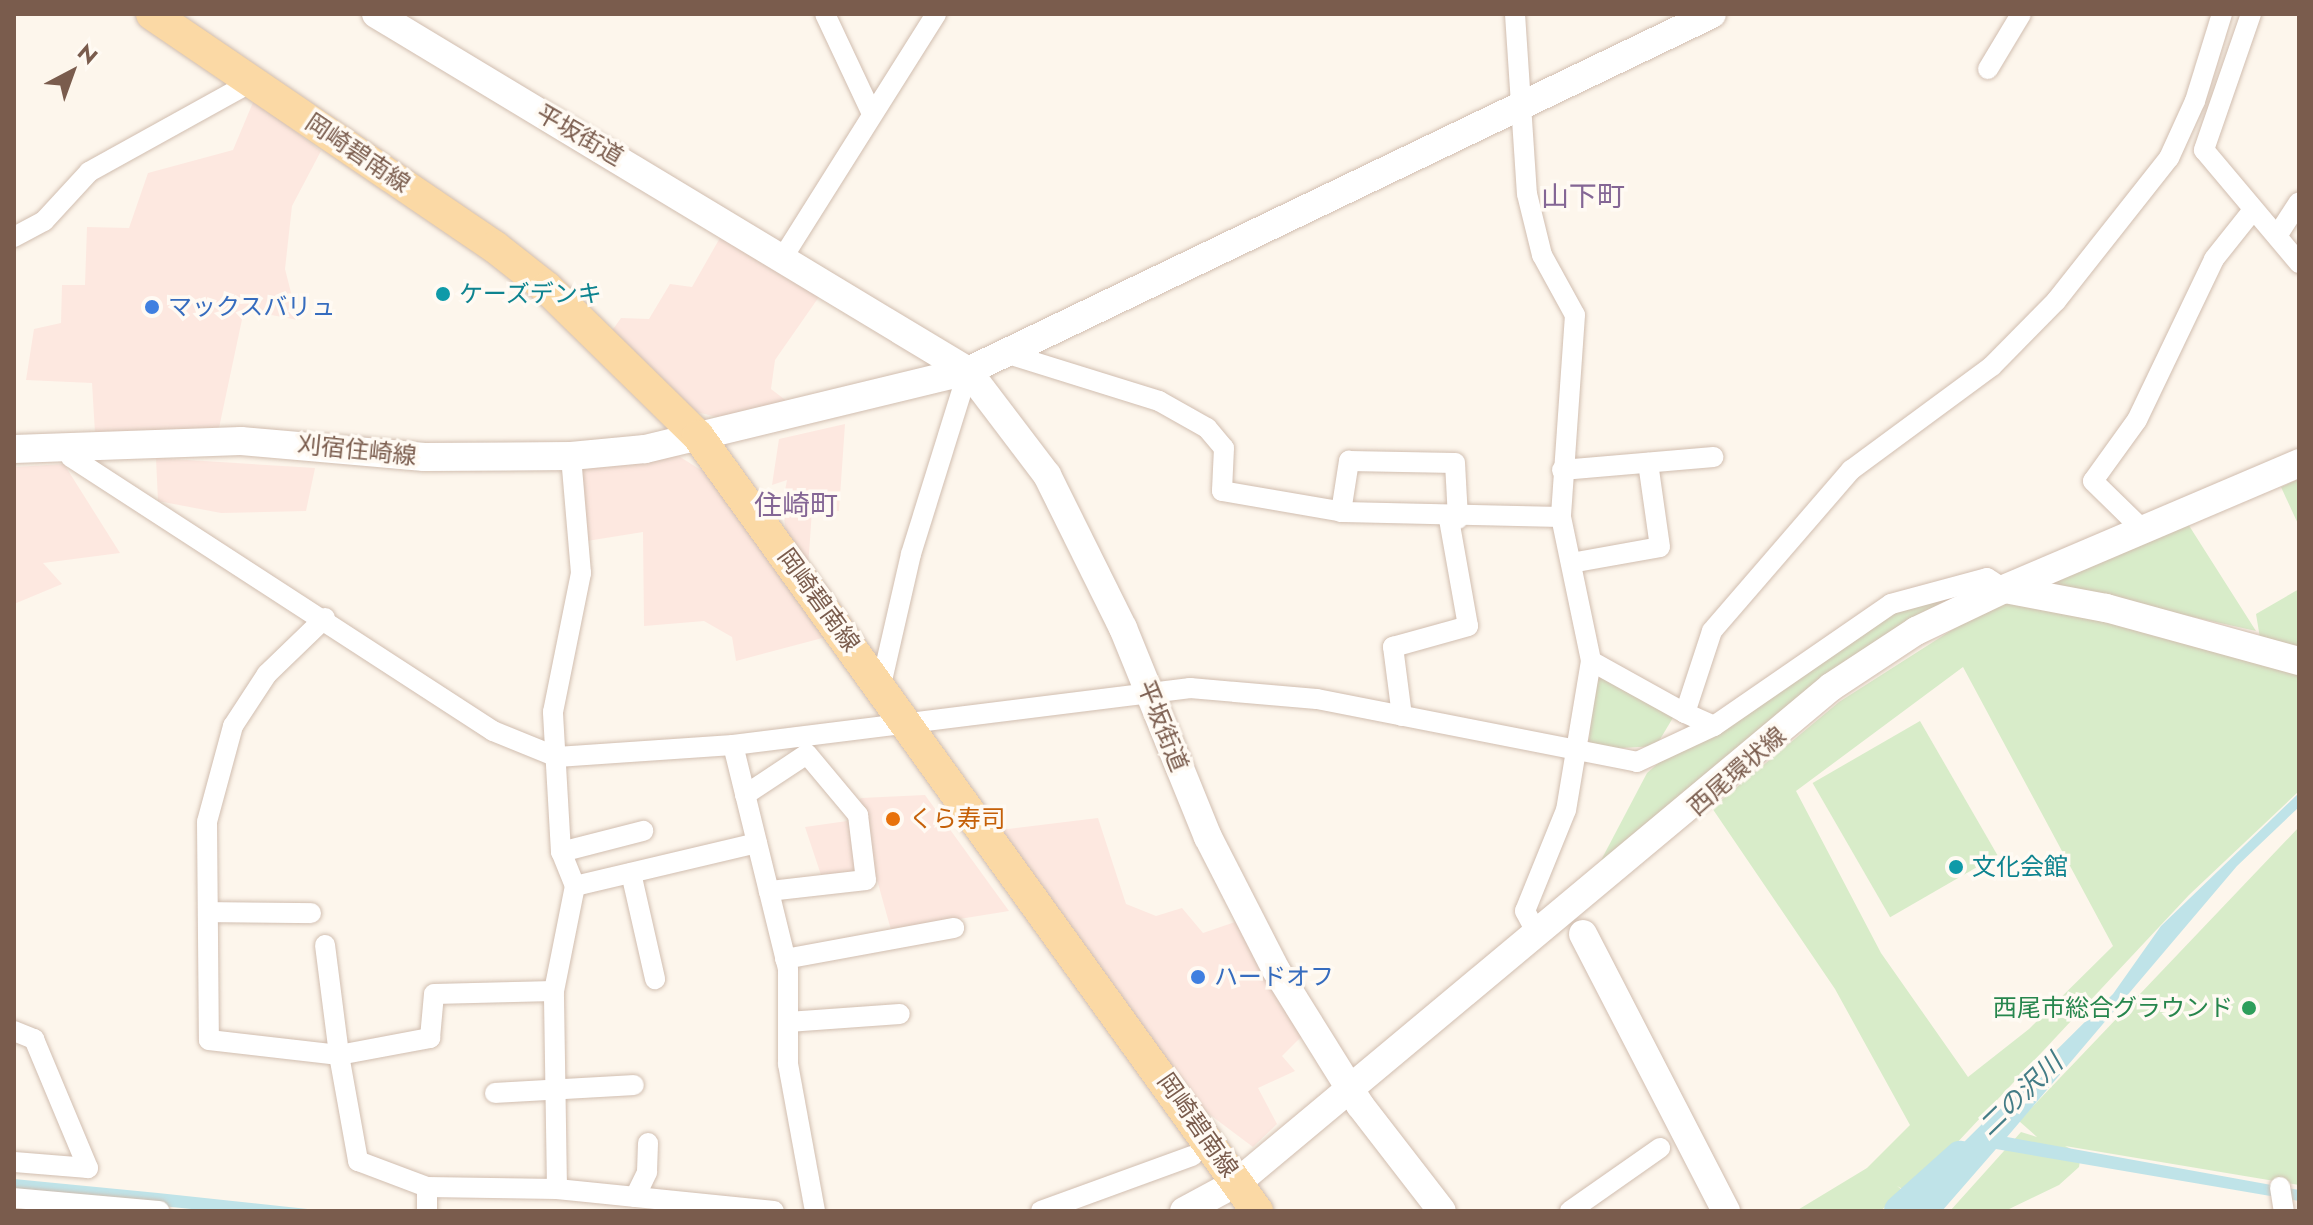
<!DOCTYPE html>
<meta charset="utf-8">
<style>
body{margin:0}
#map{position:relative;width:2313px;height:1225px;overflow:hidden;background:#fdf6ec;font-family:Jost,"Noto Sans JP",sans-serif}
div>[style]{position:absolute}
.commercial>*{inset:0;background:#fde8e0}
.green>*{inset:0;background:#d8ecc9;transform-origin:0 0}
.water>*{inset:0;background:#bfe3e8}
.river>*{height:32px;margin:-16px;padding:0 16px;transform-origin:16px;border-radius:16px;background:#bfe3e8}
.roads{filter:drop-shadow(0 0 2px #d1beb0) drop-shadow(0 0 2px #d1beb0)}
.street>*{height:20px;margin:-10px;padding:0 10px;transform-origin:10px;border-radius:10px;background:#fff}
.secondary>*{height:28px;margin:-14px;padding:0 14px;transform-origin:14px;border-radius:14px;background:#fff}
.primary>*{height:32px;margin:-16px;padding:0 16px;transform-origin:16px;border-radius:16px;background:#fbd9a5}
.dots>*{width:22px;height:22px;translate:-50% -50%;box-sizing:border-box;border:4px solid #fffaf3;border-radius:50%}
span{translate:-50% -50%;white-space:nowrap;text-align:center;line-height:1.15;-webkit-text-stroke:7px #fffaf3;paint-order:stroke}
.street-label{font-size:24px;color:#7a5c4d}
.culture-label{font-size:24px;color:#0d838f}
.left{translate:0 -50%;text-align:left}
.shop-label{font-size:24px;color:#366cbe}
.food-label{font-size:24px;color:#c56008}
.leisure-label{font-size:24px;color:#27864d}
.right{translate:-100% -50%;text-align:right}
.water-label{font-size:26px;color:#437c86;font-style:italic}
.quarter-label{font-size:28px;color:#846695}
.frame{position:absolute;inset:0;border:16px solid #7a5c4d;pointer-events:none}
.north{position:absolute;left:32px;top:32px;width:80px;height:80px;-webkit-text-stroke:6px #fffaf3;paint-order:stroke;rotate:41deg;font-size:22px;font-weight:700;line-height:32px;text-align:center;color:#7a5c4d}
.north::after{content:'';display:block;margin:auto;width:28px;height:36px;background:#7a5c4d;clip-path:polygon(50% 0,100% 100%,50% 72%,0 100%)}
</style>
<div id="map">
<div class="commercial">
<div style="clip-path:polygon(254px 100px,321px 151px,292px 206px,285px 269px,298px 320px,244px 310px,219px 428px,95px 433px,92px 383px,26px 380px,34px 329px,61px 323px,62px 285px,85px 285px,87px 227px,129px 228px,148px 173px,233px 150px)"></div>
<div style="clip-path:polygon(721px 236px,821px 294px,775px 360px,771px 389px,788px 402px,717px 417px,684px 409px,611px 332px,621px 318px,649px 319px,670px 284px,692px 287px)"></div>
<div style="clip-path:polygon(845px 424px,839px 511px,812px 510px,808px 568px,789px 548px,782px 507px,787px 480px,772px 485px,779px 439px)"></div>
<div style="clip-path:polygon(677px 455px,712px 477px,830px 636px,736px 661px,732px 637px,704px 621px,644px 626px,643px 532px,587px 541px,581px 466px)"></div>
<div style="clip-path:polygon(156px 458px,315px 468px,306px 511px,221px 513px,158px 501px)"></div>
<div style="clip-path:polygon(64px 464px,120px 553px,43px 563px,62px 584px,14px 604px,14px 467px)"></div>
<div style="clip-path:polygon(925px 795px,1009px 911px,891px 930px,874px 869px,821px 875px,805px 827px,847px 821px,861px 798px)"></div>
<div style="clip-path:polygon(1098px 818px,1126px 904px,1156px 916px,1182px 908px,1203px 933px,1235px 922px,1305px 1033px,1282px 1056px,1295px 1071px,1258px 1088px,1277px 1124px,1253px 1147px,1201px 1108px,1000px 830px)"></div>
</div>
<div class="green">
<div style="clip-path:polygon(2299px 479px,2299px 526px,2281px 487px)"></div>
<div style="clip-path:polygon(evenodd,2188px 524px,2256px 631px,2184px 615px,2260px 638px,2256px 614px,2299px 589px,2299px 646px,2272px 641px,2299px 650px,2299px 791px,2189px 895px,1910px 1193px,1897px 1186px,1905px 1192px,1880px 1211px,1796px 1211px,1867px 1168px,1910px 1125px,1835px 989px,1712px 808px,1839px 702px,2002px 598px,2188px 524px,1963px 667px,2113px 946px,2029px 1029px,1968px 1077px,1881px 953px,1796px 791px,1963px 667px)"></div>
<div style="clip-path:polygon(1971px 587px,1597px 868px,1647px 773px,1662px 760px,1891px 610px)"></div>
<div style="clip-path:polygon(1596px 670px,1674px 716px,1656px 746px,1588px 750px)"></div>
<div style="left:1920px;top:721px;width:155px;height:124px;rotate:60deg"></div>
<div style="clip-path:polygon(2299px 827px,2299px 1185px,2065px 1146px,2081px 1154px,2079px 1167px,2059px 1185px,2005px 1211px,1950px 1211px,2021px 1132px,2037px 1137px,2019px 1121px)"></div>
</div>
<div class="water">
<div style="clip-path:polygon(2299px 793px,2299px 807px,2237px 866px,2007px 1137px,2299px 1190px,2299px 1201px,1996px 1149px,1942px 1211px,1909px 1211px,1963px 1143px,2113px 994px,2161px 926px)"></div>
<div style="clip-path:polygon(14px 1179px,158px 1193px,326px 1211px,211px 1211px,14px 1191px)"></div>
</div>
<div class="river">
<div style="left:1900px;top:1211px;width:81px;rotate:-42deg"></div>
</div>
<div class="roads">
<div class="street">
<div style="left:825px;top:14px;width:110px;rotate:64.8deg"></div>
<div style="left:1515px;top:14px;width:180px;rotate:86.2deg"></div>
<div style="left:1527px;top:194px;width:63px;rotate:76.2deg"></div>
<div style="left:1542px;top:255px;width:68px;rotate:61.2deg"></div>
<div style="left:1575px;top:315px;width:202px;rotate:94deg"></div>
<div style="left:1561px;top:517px;width:147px;rotate:78.2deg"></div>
<div style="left:1591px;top:661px;width:151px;rotate:99.5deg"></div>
<div style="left:1566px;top:810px;width:109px;rotate:112.1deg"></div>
<div style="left:1525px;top:911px;width:26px;rotate:62deg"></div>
<div style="left:2251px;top:14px;width:144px;rotate:109.1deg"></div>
<div style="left:2204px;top:150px;width:148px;rotate:49.9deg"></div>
<div style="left:1988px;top:69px;width:64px;rotate:-59deg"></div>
<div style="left:2277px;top:236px;width:40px;rotate:-57.1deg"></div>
<div style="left:14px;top:237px;width:34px;rotate:-28deg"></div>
<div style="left:44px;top:221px;width:67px;rotate:-47.4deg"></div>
<div style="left:89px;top:172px;width:188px;rotate:-29deg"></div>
<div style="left:785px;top:254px;width:284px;rotate:-57.8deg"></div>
<div style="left:1005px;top:353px;width:161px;rotate:17.3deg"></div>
<div style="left:1159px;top:401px;width:55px;rotate:29.4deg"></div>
<div style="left:1207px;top:428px;width:26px;rotate:50deg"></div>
<div style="left:1224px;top:448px;width:43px;rotate:92.7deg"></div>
<div style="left:1222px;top:491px;width:123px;rotate:9.8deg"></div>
<div style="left:1343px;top:512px;width:218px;rotate:1.3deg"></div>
<div style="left:69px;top:448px;width:9px;rotate:77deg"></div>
<div style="left:71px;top:457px;width:503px;rotate:33deg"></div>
<div style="left:493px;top:731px;width:69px;rotate:22.1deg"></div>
<div style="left:557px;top:757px;width:176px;rotate:-3.9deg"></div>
<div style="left:733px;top:745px;width:461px;rotate:-7.1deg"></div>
<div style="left:1190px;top:688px;width:127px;rotate:5deg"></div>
<div style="left:1317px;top:699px;width:326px;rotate:11.1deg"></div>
<div style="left:1637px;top:762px;width:85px;rotate:-25.1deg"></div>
<div style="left:1714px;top:726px;width:215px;rotate:-34.6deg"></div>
<div style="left:1891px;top:604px;width:99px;rotate:-15.2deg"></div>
<div style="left:1987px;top:578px;width:20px;rotate:33deg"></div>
<div style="left:1562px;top:470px;width:152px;rotate:-4.9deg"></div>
<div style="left:1341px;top:512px;width:52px;rotate:-81.1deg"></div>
<div style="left:1349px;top:461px;width:106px;rotate:1.1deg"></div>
<div style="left:1455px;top:463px;width:56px;rotate:86.9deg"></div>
<div style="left:2143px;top:530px;width:70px;rotate:-135.6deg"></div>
<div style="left:2093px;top:481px;width:75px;rotate:-54.2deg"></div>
<div style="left:2137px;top:420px;width:178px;rotate:-64.4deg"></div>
<div style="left:2214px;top:259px;width:63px;rotate:-51.5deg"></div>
<div style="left:1571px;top:563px;width:90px;rotate:-10.2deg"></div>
<div style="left:1660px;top:547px;width:85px;rotate:-98.1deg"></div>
<div style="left:325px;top:618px;width:81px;rotate:136deg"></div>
<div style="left:267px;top:674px;width:62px;rotate:123.2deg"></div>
<div style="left:233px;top:726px;width:99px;rotate:105.2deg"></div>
<div style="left:207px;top:822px;width:218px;rotate:89.5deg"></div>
<div style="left:209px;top:1040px;width:131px;rotate:6.6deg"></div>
<div style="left:339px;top:1055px;width:108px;rotate:79.8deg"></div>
<div style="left:358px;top:1161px;width:74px;rotate:20.6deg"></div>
<div style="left:427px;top:1187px;width:130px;rotate:0.9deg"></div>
<div style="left:557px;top:1189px;width:218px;rotate:5.8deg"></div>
<div style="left:1591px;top:661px;width:107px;rotate:29deg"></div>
<div style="left:881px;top:685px;width:134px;rotate:-77.1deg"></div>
<div style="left:911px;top:554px;width:192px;rotate:-72.7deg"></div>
<div style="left:1402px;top:716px;width:70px;rotate:-97.4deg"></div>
<div style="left:1393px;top:647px;width:78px;rotate:-15.6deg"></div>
<div style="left:1468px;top:626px;width:109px;rotate:-100.1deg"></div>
<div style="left:1714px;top:726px;width:32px;rotate:-156deg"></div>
<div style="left:1685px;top:713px;width:86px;rotate:-71.8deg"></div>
<div style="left:1712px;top:631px;width:213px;rotate:-49.2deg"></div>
<div style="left:1851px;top:470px;width:175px;rotate:-36.4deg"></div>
<div style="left:1992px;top:366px;width:91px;rotate:-45.4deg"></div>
<div style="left:2056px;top:301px;width:182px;rotate:-51.7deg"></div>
<div style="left:2169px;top:158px;width:63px;rotate:-65.5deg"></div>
<div style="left:2195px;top:101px;width:91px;rotate:-72.8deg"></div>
<div style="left:733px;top:745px;width:231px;rotate:76.2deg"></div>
<div style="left:788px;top:969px;width:95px;rotate:90deg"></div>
<div style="left:788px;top:1064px;width:149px;rotate:79.6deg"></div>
<div style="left:745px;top:795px;width:74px;rotate:-33.5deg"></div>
<div style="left:807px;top:754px;width:80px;rotate:50.1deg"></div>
<div style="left:858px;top:815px;width:65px;rotate:83deg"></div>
<div style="left:866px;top:880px;width:98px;rotate:173.5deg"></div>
<div style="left:561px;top:852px;width:85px;rotate:-14.4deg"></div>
<div style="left:631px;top:873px;width:109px;rotate:77.2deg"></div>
<div style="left:575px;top:886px;width:187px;rotate:-13.3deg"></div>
<div style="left:208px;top:912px;width:103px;rotate:0.6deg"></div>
<div style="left:325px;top:945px;width:111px;rotate:82.7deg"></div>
<div style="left:339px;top:1055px;width:93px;rotate:-10.6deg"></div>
<div style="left:430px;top:1038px;width:44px;rotate:-84.8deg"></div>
<div style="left:434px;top:994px;width:120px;rotate:-1.4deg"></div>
<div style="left:785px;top:959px;width:172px;rotate:-10.4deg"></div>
<div style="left:788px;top:1022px;width:112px;rotate:-4.1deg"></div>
<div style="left:14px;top:1031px;width:22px;rotate:22deg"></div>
<div style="left:34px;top:1039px;width:140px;rotate:67.3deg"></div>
<div style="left:88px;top:1168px;width:74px;rotate:-175.4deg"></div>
<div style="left:495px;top:1093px;width:139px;rotate:-3.3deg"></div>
<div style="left:427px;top:1187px;width:24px;rotate:90deg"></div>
<div style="left:2280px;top:1187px;width:24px;rotate:81deg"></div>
<div style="left:557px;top:1189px;width:198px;rotate:-90.9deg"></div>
<div style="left:554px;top:991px;width:107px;rotate:-78.7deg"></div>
<div style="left:575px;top:886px;width:37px;rotate:-112deg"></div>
<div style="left:561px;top:852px;width:140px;rotate:-93.3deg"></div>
<div style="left:553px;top:712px;width:142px;rotate:-78.6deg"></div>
<div style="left:581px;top:573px;width:117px;rotate:-94.9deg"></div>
<div style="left:635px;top:1197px;width:28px;rotate:-64deg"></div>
<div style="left:647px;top:1172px;width:29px;rotate:-88deg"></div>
<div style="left:14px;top:1198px;width:146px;rotate:5.1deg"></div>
<div style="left:1041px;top:1211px;width:161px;rotate:-20deg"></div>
<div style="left:1570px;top:1211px;width:110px;rotate:-35deg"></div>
</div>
<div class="secondary">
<div style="left:376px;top:14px;width:691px;rotate:31.09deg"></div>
<div style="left:968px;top:371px;width:131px;rotate:52.8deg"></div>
<div style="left:1047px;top:475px;width:171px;rotate:63.6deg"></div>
<div style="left:1123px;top:628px;width:226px;rotate:67.9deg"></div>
<div style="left:1208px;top:837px;width:149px;rotate:62.9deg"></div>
<div style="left:1276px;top:970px;width:159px;rotate:58.1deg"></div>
<div style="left:1360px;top:1105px;width:134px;rotate:52.3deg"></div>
<div style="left:14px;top:449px;width:227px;rotate:-2deg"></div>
<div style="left:241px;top:441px;width:184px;rotate:5deg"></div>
<div style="left:424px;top:457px;width:147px;rotate:-0.4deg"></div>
<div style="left:571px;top:456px;width:74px;rotate:-5.4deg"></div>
<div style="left:645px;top:449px;width:332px;rotate:-13.6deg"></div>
<div style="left:968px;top:371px;width:825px;rotate:-25.63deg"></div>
<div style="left:2005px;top:589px;width:103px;rotate:10.7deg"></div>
<div style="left:2106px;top:608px;width:200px;rotate:15.4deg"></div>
<div style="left:1583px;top:934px;width:312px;rotate:62.7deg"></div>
<div style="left:1184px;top:1211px;width:61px;rotate:-28.2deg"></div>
<div style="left:1238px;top:1182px;width:772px;rotate:-39.85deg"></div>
<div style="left:1831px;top:687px;width:102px;rotate:-33.4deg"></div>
<div style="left:1916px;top:631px;width:98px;rotate:-25.5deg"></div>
<div style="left:2004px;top:589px;width:321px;rotate:-23.1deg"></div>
</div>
<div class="primary">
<div style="left:152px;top:14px;width:415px;rotate:34.2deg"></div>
<div style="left:495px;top:247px;width:66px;rotate:38.3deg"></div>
<div style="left:547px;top:288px;width:211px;rotate:44.4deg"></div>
<div style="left:698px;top:436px;width:956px;rotate:54.2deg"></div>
</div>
</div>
<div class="dots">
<div style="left:443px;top:294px;background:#0f9aa8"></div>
<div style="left:152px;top:307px;background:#3f7fe0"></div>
<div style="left:893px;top:819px;background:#e8710a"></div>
<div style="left:1956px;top:867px;background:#0f9aa8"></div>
<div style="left:1198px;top:977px;background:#3f7fe0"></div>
<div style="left:2249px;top:1008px;background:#2e9e5b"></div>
</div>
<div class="street-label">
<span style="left:580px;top:135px;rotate:30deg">平坂街道</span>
<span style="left:358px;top:153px;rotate:34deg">岡崎碧南線</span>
<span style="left:357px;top:450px;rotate:6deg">刈宿住崎線</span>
<span style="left:819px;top:600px;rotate:54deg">岡崎碧南線</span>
<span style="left:1163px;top:726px;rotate:68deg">平坂街道</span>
<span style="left:1737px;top:771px;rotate:-41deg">西尾環状線</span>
<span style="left:1198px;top:1125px;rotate:55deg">岡崎碧南線</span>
</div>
<div class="culture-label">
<span class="left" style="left:459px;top:294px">ケーズデンキ</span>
<span class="left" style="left:1972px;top:867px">文化会館</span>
</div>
<div class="shop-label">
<span class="left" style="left:168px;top:307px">マックスバリュ</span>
<span class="left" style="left:1214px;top:977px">ハードオフ</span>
</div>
<div class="food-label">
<span class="left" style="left:909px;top:819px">くら寿司</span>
</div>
<div class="leisure-label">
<span class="right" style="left:2233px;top:1008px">西尾市総合グラウンド</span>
</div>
<div class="water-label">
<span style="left:2021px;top:1095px;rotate:-44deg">二の沢川</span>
</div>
<div class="quarter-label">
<span style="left:1583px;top:197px">山下町</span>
<span style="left:796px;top:506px">住崎町</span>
</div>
<div class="frame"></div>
<div class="north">N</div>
</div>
